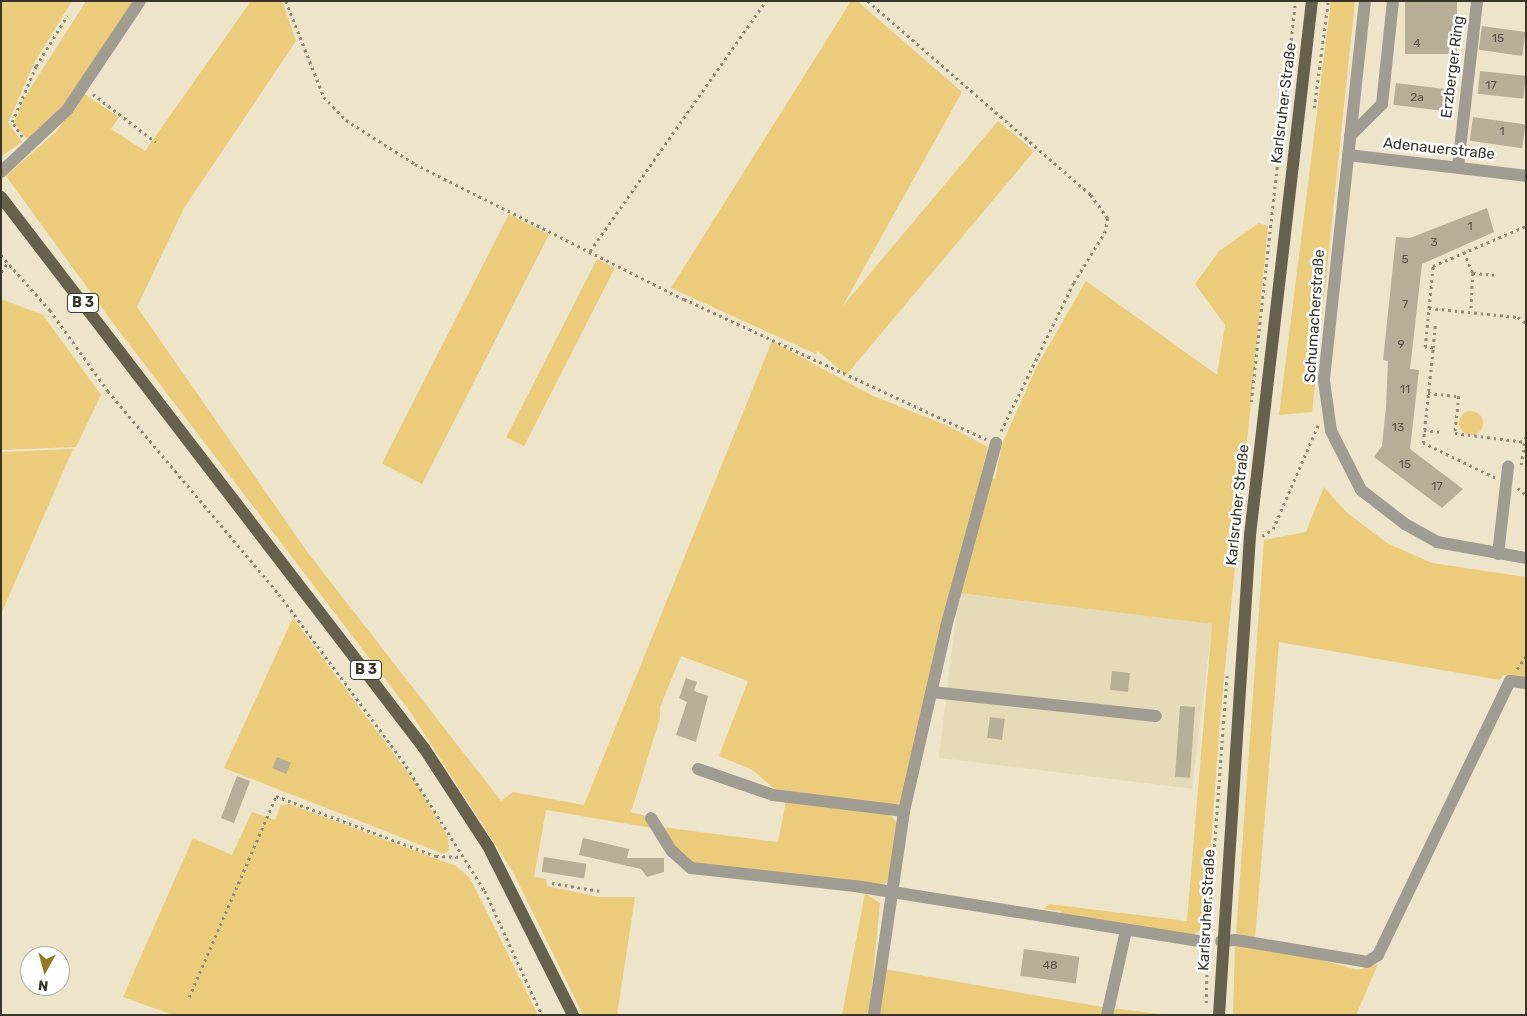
<!DOCTYPE html>
<meta charset="utf-8">
<style>
body{margin:0}
#map{position:relative;width:1527px;height:1016px;overflow:hidden;background:#eee4ca;font-family:Rubik,sans-serif}
div>[style]{position:absolute}
.built>*{inset:0;background:#e7dab9;transform-origin:0 0}
.green>*{inset:0;background:#ebcc7b;transform-origin:0 0}
.round{border-radius:50%}
.building>*{inset:0;background:#b7ae95;transform-origin:0 0}
.path>*{height:2.5px;margin-top:-1.25px;transform-origin:0;background:repeating-linear-gradient(90deg,#908a78 0 2.5px,transparent 0 6.5px)}
.minor>*{height:12px;margin:-6px;padding:0 6px;transform-origin:6px;border-radius:6px;background:#a09c91}
.major>*{height:12px;margin:-6px;padding:0 6px;transform-origin:6px;border-radius:6px;background:#67604d}
span{translate:-50% -50%;white-space:nowrap;text-align:center;line-height:1.15;-webkit-text-stroke:5px #fff;paint-order:stroke}
.number-label{font-size:12px;color:#585346}
.number-label span{-webkit-text-stroke-width:0}
.shield-label span{padding:1px 4px;background:#fff;border:1px solid;border-radius:4px;-webkit-text-stroke-width:0}
.shield-label{font-size:14px;color:#39352b;font-weight:700}
.street-label{font-size:15px;color:#39352b}
.frame{position:absolute;inset:0;border:2px solid #39352b;pointer-events:none}
.north{position:absolute;left:20px;top:946px;width:50px;height:50px;box-sizing:border-box;background:#fff;border:1px solid #b0aeaa;border-radius:50%;rotate:187deg;font-size:14px;font-weight:700;line-height:20px;text-align:center;color:#39352b}
.north::after{content:'';display:block;margin:auto;width:18px;height:22px;background:#94771e;clip-path:polygon(50% 0,100% 100%,50% 72%,0 100%)}
</style>
<div id="map">
<div class="built">
<div style="left:959px;top:593px;width:255px;height:166px;rotate:7deg"></div>
</div>
<div class="green">
<div style="clip-path:polygon(1px 1px,72px 1px,33px 65px,8px 123px,22px 142px,2px 156px)"></div>
<div style="clip-path:polygon(86px 1px,136px 1px,65px 108px,30px 142px,14px 124px,23px 100px)"></div>
<div style="clip-path:polygon(251px 1px,282px 1px,296px 41px,184px 208px,137px 307px,308px 553px,501px 801px,513px 792px,584px 805px,772px 341px,871px 395px,948px 426px,988px 447px,901px 802px,893px 806px,775px 789px,751px 769px,719px 756px,748px 681px,681px 656px,660px 707px,660px 718px,631px 812px,646px 816px,652px 828px,546px 810px,534px 877px,546px 879px,547px 886px,599px 897px,635px 897px,617px 1015px,583px 1015px,513px 872px,409px 710px,113px 323px,6px 176px,56px 132px,84px 94px,119px 117px,111px 129px,145px 151px)"></div>
<div style="clip-path:polygon(851px 1px,857px 1px,962px 92px,816px 354px,671px 288px)"></div>
<div style="clip-path:polygon(1331px 1px,1355px 1px,1312px 412px,1279px 415px)"></div>
<div style="left:998px;top:121px;width:47px;height:292px;rotate:40deg"></div>
<div style="left:509px;top:214px;width:45px;height:280px;rotate:27deg"></div>
<div style="clip-path:polygon(1259px 223px,1268px 226px,1220px 720px,1205px 927px,1192px 936px,1060px 918px,1061px 911px,1044px 909px,1049px 904px,1187px 921px,1212px 624px,959px 593px,991px 478px,995px 479px,1002px 444px,1037px 366px,1086px 281px,1217px 375px,1225px 325px,1195px 284px,1219px 251px)"></div>
<div style="left:597px;top:259px;width:20px;height:200px;rotate:27deg"></div>
<div style="clip-path:polygon(1px 299px,43px 315px,101px 395px,76px 447px,1px 450px)"></div>
<div class="round" style="left:1459px;top:411px;width:24px;height:24px"></div>
<div style="clip-path:polygon(73px 449px,1px 614px,1px 452px)"></div>
<div style="clip-path:polygon(1324px 487px,1346px 512px,1387px 543px,1432px 563px,1526px 577px,1526px 679px,1503px 675px,1500px 680px,1279px 642px,1255px 940px,1236px 933px,1264px 540px,1306px 532px)"></div>
<div style="clip-path:polygon(293px 618px,416px 784px,448px 837px,449px 850px,444px 854px,224px 768px)"></div>
<div style="clip-path:polygon(786px 801px,889px 813px,899px 826px,889px 880px,881px 887px,694px 864px,681px 857px,661px 827px,778px 842px)"></div>
<div style="clip-path:polygon(289px 804px,456px 866px,470px 878px,538px 1015px,173px 1015px,123px 997px,193px 838px,232px 855px,252px 812px,275px 820px,281px 805px)"></div>
<div style="clip-path:polygon(865px 893px,880px 903px,869px 1015px,842px 1015px)"></div>
<div style="clip-path:polygon(1235px 946px,1311px 957px,1357px 970px,1378px 964px,1356px 1015px,1233px 1015px)"></div>
<div style="clip-path:polygon(884px 969px,1108px 1008px,1170px 1015px,878px 1015px)"></div>
</div>
<div class="building">
<div style="left:1405px;top:1px;width:52px;height:53px"></div>
<div style="left:1482px;top:26px;width:44px;height:24px;rotate:8deg"></div>
<div style="left:1480px;top:71px;width:46px;height:23px;rotate:6deg"></div>
<div style="left:1396px;top:83px;width:51px;height:22px;rotate:7deg"></div>
<div style="left:1473px;top:117px;width:53px;height:24px;rotate:8deg"></div>
<div style="clip-path:polygon(1487px 208px,1494px 232px,1422px 264px,1410px 369px,1419px 370px,1410px 449px,1463px 489px,1442px 508px,1374px 457px,1382px 446px,1386px 407px,1388px 361px,1383px 360px,1396px 237px,1410px 238px)"></div>
<div style="left:1112px;top:671px;width:18px;height:19px;rotate:6deg"></div>
<div style="clip-path:polygon(686px 678px,697px 682px,694px 691px,708px 696px,696px 742px,676px 735px,687px 702px,679px 698px)"></div>
<div style="left:1180px;top:706px;width:15px;height:71px;rotate:4deg"></div>
<div style="left:990px;top:717px;width:15px;height:21px;rotate:8deg"></div>
<div style="left:277px;top:757px;width:15px;height:12px;rotate:23deg"></div>
<div style="left:237px;top:776px;width:14px;height:45px;rotate:21deg"></div>
<div style="clip-path:polygon(583px 838px,629px 849px,627px 858px,664px 858px,664px 872px,647px 877px,641px 869px,579px 855px)"></div>
<div style="left:544px;top:857px;width:43px;height:15px;rotate:9deg"></div>
<div style="left:1024px;top:949px;width:56px;height:27px;rotate:8deg"></div>
</div>
<div class="path">
<div style="left:286px;top:1px;width:103px;rotate:68.4deg"></div>
<div style="left:324px;top:97px;width:32px;rotate:46deg"></div>
<div style="left:346px;top:120px;width:82px;rotate:32.5deg"></div>
<div style="left:415px;top:164px;width:301px;rotate:26.7deg"></div>
<div style="left:684px;top:299px;width:333px;rotate:24.9deg"></div>
<div style="left:868px;top:1px;width:296px;rotate:41deg"></div>
<div style="left:1091px;top:195px;width:29px;rotate:54deg"></div>
<div style="left:1108px;top:218px;width:13px;rotate:99deg"></div>
<div style="left:1106px;top:231px;width:61px;rotate:121.6deg"></div>
<div style="left:1074px;top:283px;width:166px;rotate:116.1deg"></div>
<div style="left:93px;top:94px;width:79px;rotate:37.3deg"></div>
<div style="left:1314px;top:108px;width:108px;rotate:-82.5deg"></div>
<div style="left:22px;top:137px;width:18px;rotate:-124deg"></div>
<div style="left:12px;top:122px;width:61px;rotate:-66.8deg"></div>
<div style="left:36px;top:66px;width:59px;rotate:-58.2deg"></div>
<div style="left:590px;top:251px;width:306px;rotate:-54.9deg"></div>
<div style="left:1464px;top:252px;width:23px;rotate:67deg"></div>
<div style="left:1473px;top:273px;width:39px;rotate:93deg"></div>
<div style="left:1px;top:255px;width:74px;rotate:48.3deg"></div>
<div style="left:50px;top:310px;width:100px;rotate:54.4deg"></div>
<div style="left:108px;top:391px;width:265px;rotate:49.9deg"></div>
<div style="left:279px;top:594px;width:208px;rotate:53.4deg"></div>
<div style="left:403px;top:761px;width:154px;rotate:57.8deg"></div>
<div style="left:485px;top:891px;width:136px;rotate:65.3deg"></div>
<div style="left:1px;top:272px;width:12px;rotate:-55deg"></div>
<div style="left:1473px;top:273px;width:21px;rotate:5deg"></div>
<div style="left:1429px;top:308px;width:89px;rotate:5.8deg"></div>
<div style="left:1518px;top:317px;width:10px;rotate:37deg"></div>
<div style="left:1433px;top:348px;width:23px;rotate:-85deg"></div>
<div style="left:1428px;top:393px;width:31px;rotate:6deg"></div>
<div style="left:1459px;top:396px;width:37px;rotate:96deg"></div>
<div style="left:1455px;top:433px;width:71px;rotate:7.3deg"></div>
<div style="left:1251px;top:402px;width:403px;rotate:-83.7deg"></div>
<div style="left:1424px;top:430px;width:17px;rotate:7deg"></div>
<div style="left:1521px;top:465px;width:30px;rotate:-81deg"></div>
<div style="left:1495px;top:478px;width:80px;rotate:-154.1deg"></div>
<div style="left:1423px;top:443px;width:96px;rotate:-84deg"></div>
<div style="left:1433px;top:348px;width:8px;rotate:-173deg"></div>
<div style="left:1425px;top:347px;width:81px;rotate:-84.4deg"></div>
<div style="left:1433px;top:266px;width:101px;rotate:-23.3deg"></div>
<div style="left:1518px;top:488px;width:11px;rotate:41deg"></div>
<div style="left:1262px;top:536px;width:13px;rotate:-32deg"></div>
<div style="left:1273px;top:529px;width:113px;rotate:-66.6deg"></div>
<div style="left:1517px;top:669px;width:16px;rotate:-55deg"></div>
<div style="left:552px;top:883px;width:49px;rotate:9.5deg"></div>
<div style="left:1208px;top:931px;width:258px;rotate:-85.8deg"></div>
<div style="left:189px;top:997px;width:219px;rotate:-66.6deg"></div>
<div style="left:276px;top:796px;width:171px;rotate:20.6deg"></div>
<div style="left:436px;top:856px;width:26px;rotate:2deg"></div>
<div style="left:1206px;top:1003px;width:49px;rotate:-88.8deg"></div>
</div>
<div class="minor">
<div style="left:1365px;top:1px;width:382px;rotate:96.2deg"></div>
<div style="left:1324px;top:381px;width:50px;rotate:82deg"></div>
<div style="left:1331px;top:431px;width:66px;rotate:63deg"></div>
<div style="left:1361px;top:490px;width:56px;rotate:37.7deg"></div>
<div style="left:1405px;top:524px;width:37px;rotate:29deg"></div>
<div style="left:1437px;top:542px;width:90px;rotate:10.2deg"></div>
<div style="left:1350px;top:136px;width:45px;rotate:-45deg"></div>
<div style="left:1382px;top:104px;width:104px;rotate:-83.9deg"></div>
<div style="left:1348px;top:155px;width:179px;rotate:6.7deg"></div>
<div style="left:1458px;top:166px;width:166px;rotate:-83.4deg"></div>
<div style="left:1px;top:172px;width:91px;rotate:-43.2deg"></div>
<div style="left:67px;top:110px;width:131px;rotate:-56.2deg"></div>
<div style="left:1498px;top:554px;width:88px;rotate:-83.4deg"></div>
<div style="left:932px;top:692px;width:225px;rotate:6.1deg"></div>
<div style="left:698px;top:769px;width:79px;rotate:19.1deg"></div>
<div style="left:773px;top:795px;width:132px;rotate:7deg"></div>
<div style="left:651px;top:818px;width:39px;rotate:58deg"></div>
<div style="left:672px;top:851px;width:25px;rotate:42deg"></div>
<div style="left:691px;top:868px;width:165px;rotate:6.3deg"></div>
<div style="left:855px;top:886px;width:352px;rotate:9.1deg"></div>
<div style="left:1221px;top:941px;width:15px;rotate:-4deg"></div>
<div style="left:1236px;top:940px;width:133px;rotate:9.5deg"></div>
<div style="left:1367px;top:962px;width:13px;rotate:-32deg"></div>
<div style="left:1378px;top:955px;width:304px;rotate:-64.3deg"></div>
<div style="left:1510px;top:681px;width:16px;rotate:7deg"></div>
<div style="left:874px;top:1015px;width:206px;rotate:-81.6deg"></div>
<div style="left:904px;top:811px;width:189px;rotate:-77.1deg"></div>
<div style="left:946px;top:627px;width:191px;rotate:-74.8deg"></div>
<div style="left:1107px;top:1015px;width:86px;rotate:-77.3deg"></div>
</div>
<div class="major">
<div style="left:1px;top:197px;width:695px;rotate:52.49deg"></div>
<div style="left:424px;top:748px;width:117px;rotate:56.9deg"></div>
<div style="left:488px;top:846px;width:189px;rotate:63.3deg"></div>
<div style="left:1219px;top:1015px;width:481px;rotate:-86.3deg"></div>
<div style="left:1250px;top:535px;width:538px;rotate:-83.38deg"></div>
</div>
<div class="number-label">
<span style="left:1498px;top:39px">15</span>
<span style="left:1417px;top:44px">4</span>
<span style="left:1491px;top:86px">17</span>
<span style="left:1417px;top:98px">2a</span>
<span style="left:1502px;top:132px">1</span>
<span style="left:1470px;top:227px">1</span>
<span style="left:1434px;top:243px">3</span>
<span style="left:1405px;top:260px">5</span>
<span style="left:1405px;top:305px">7</span>
<span style="left:1401px;top:345px">9</span>
<span style="left:1405px;top:390px">11</span>
<span style="left:1398px;top:428px">13</span>
<span style="left:1405px;top:465px">15</span>
<span style="left:1437px;top:487px">17</span>
<span style="left:1050px;top:966px">48</span>
</div>
<div class="shield-label">
<span style="left:83px;top:303px">B 3</span>
<span style="left:366px;top:670px">B 3</span>
</div>
<div class="street-label">
<span style="left:1453px;top:67px;rotate:-83deg">Erzberger Ring</span>
<span style="left:1284px;top:103px;rotate:-83deg">Karlsruher Straße</span>
<span style="left:1439px;top:149px;rotate:6deg">Adenauerstraße</span>
<span style="left:1315px;top:316px;rotate:-86deg">Schumacherstraße</span>
<span style="left:1238px;top:505px;rotate:-84deg">Karlsruher Straße</span>
<span style="left:1207px;top:910px;rotate:-87deg">Karlsruher Straße</span>
</div>
<div class="frame"></div>
<div class="north">N</div>
</div>
